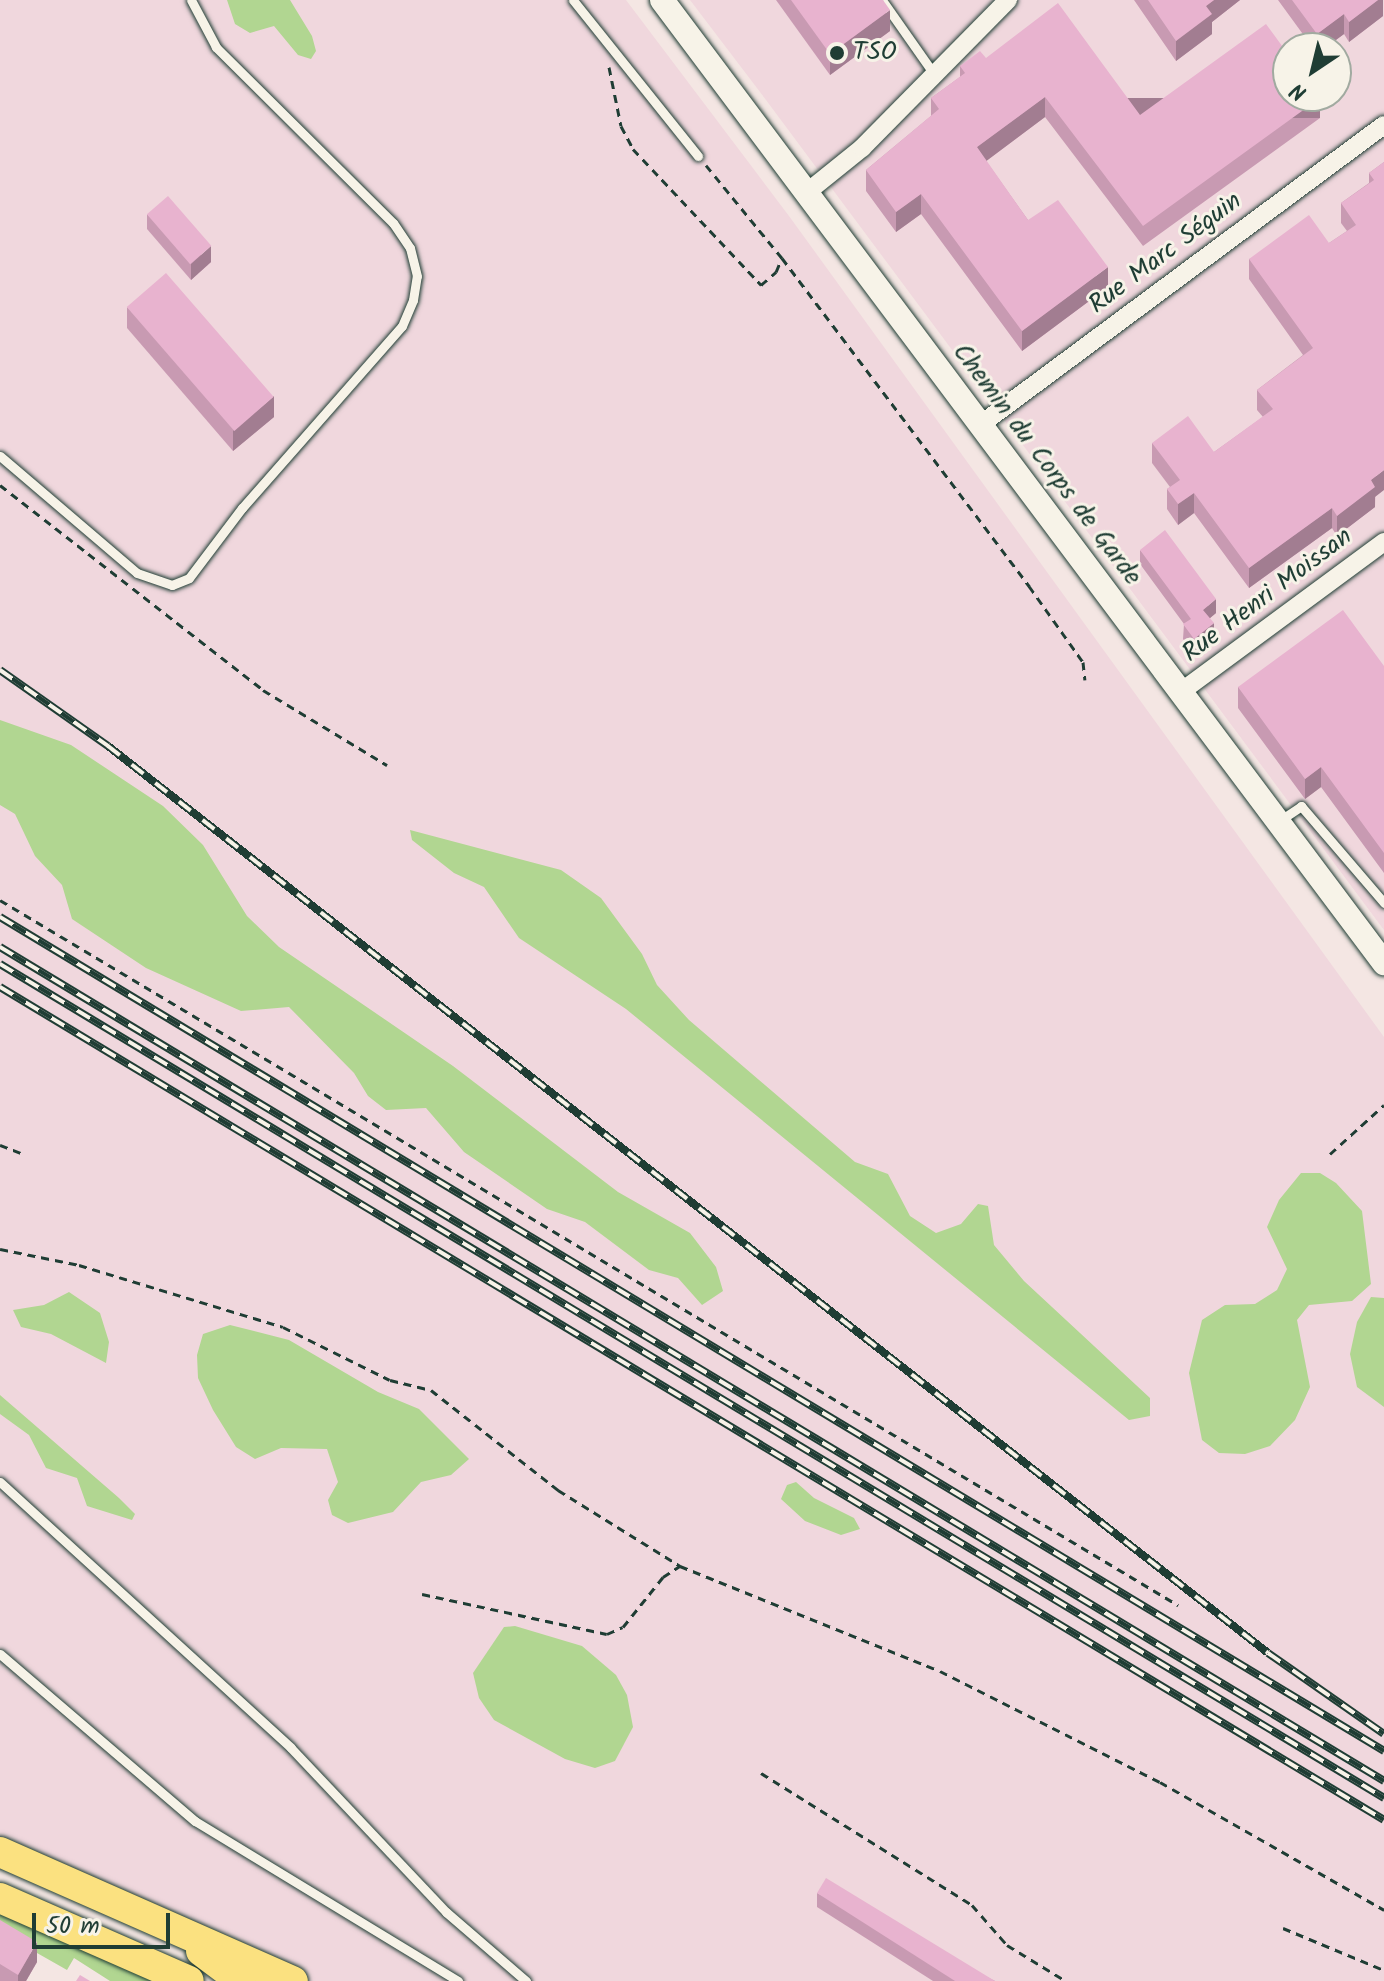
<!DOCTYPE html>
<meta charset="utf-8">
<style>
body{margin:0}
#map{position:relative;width:1384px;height:1981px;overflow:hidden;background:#f4e6e3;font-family:Kalam,sans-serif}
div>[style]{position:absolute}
.built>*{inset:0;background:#f0d7dd}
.green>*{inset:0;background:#b1d691}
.path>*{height:3px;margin-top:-1.5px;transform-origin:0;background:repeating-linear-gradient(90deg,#1f3d34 0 8px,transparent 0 14px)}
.roads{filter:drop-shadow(0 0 2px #1f3d34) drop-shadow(0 0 2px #1f3d34)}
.service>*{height:9px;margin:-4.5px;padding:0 4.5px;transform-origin:4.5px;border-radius:4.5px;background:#f7f3e8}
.minor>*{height:18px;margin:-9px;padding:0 9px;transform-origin:9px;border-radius:9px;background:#f7f3e8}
.tertiary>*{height:24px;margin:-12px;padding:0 12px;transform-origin:12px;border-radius:12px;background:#f7f3e8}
.primary>*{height:30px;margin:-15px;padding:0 15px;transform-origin:15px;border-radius:15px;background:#fbe180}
.rail>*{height:8px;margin-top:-4px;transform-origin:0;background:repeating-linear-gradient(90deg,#f7f3e8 0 15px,#1f3d34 0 30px);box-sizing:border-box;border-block:2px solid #1f3d34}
.wall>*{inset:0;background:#c89ab2}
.shaded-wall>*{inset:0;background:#a27d91;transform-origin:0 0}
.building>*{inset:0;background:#e8b3cf;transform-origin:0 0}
.dots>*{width:22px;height:22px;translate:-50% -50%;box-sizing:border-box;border:4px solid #f7f3e8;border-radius:50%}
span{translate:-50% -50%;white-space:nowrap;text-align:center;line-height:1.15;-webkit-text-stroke:6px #f7f3e8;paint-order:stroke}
.poi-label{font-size:26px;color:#1f3d34}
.left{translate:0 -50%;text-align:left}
.street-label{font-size:26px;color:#1f3d34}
.north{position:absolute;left:1272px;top:32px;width:80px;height:80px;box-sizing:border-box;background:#f7f3e8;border:2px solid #a1aaa0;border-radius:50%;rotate:215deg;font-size:22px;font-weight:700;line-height:32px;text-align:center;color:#1f3d34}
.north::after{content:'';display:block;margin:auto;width:28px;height:36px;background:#1f3d34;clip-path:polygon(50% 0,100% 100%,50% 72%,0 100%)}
.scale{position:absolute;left:32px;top:1913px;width:138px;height:36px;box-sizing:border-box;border:4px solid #1f3d34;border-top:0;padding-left:10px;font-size:24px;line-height:28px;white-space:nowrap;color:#1f3d34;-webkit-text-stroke:6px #f7f3e8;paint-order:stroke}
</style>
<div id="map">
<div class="built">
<div style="clip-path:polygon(0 0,626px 0,789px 216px,1384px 1037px,1384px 1981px,311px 1981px,270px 1957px,0 1839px)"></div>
<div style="clip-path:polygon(evenodd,690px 0,1384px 0,1384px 930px,766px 100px,690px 0,1288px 48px,1336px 48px,1336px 96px,1288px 96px,1288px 48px)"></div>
</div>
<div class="green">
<div style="clip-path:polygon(227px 0,290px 0,312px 36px,316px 51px,311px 59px,298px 55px,274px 26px,250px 33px,235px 24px)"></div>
<div style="clip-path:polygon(0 720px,71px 745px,163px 806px,203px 845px,247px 916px,279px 947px,453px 1066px,618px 1192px,690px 1233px,716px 1267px,723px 1291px,702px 1305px,678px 1278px,649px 1270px,585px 1222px,547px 1209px,464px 1152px,426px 1108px,386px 1110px,368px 1096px,354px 1073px,289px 1007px,241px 1011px,146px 968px,72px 919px,62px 885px,35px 856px,15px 814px,0 805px)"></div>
<div style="clip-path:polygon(410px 830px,561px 870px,601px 898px,642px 954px,657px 985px,689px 1020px,855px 1162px,888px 1174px,910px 1216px,936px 1233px,961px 1224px,978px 1204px,988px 1206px,994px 1245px,1024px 1281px,1150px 1398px,1150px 1416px,1129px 1420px,626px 1009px,519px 938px,484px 887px,454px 873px,412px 840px)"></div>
<div style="clip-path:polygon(1301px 1173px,1320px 1173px,1336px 1183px,1362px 1211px,1371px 1284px,1352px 1301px,1309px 1305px,1297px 1320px,1310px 1387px,1295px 1420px,1270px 1446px,1245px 1454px,1219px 1453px,1202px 1440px,1189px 1373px,1202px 1320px,1225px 1305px,1255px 1304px,1277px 1290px,1287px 1269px,1267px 1227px,1279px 1200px)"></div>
<div style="clip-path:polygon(69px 1292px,100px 1313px,109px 1342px,106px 1363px,51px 1334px,21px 1327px,13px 1310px,44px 1305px)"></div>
<div style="clip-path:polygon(1371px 1297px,1384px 1298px,1384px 1407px,1357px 1387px,1350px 1354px,1357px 1322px)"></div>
<div style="clip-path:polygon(230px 1325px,289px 1340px,378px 1392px,419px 1409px,469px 1459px,451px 1475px,421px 1482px,393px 1512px,348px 1523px,332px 1515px,328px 1500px,338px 1482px,327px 1449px,281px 1448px,255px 1459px,236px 1447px,213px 1410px,198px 1378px,197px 1355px,203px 1334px)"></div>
<div style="clip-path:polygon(0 1395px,119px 1498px,135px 1514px,132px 1520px,87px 1506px,77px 1478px,46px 1468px,29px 1435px,0 1414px)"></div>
<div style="clip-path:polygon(796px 1482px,814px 1498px,854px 1518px,860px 1529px,841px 1535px,805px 1521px,781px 1499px,787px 1485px)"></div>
<div style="clip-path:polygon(515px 1626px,582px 1646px,616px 1675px,627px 1695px,633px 1727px,615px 1761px,595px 1768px,565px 1759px,494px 1720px,479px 1698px,473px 1673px,504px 1627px)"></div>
<div style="clip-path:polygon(0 1904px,176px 1981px,110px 1981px,74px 1958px,67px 1970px,0 1932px)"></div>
</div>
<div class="path">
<div style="left:609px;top:67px;width:60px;rotate:78.5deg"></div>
<div style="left:621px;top:126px;width:26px;rotate:62deg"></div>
<div style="left:633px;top:149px;width:187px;rotate:46.7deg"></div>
<div style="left:761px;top:285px;width:20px;rotate:-41deg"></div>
<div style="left:776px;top:272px;width:15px;rotate:-67deg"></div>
<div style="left:782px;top:258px;width:120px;rotate:-129.3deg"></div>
<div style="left:782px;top:258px;width:411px;rotate:53deg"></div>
<div style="left:1029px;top:586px;width:93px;rotate:54.6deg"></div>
<div style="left:1083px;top:662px;width:18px;rotate:84deg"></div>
<div style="left:0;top:485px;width:333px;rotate:37.9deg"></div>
<div style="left:263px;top:690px;width:145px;rotate:31.2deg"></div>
<div style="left:0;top:900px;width:1373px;rotate:30.9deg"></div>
<div style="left:0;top:1145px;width:22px;rotate:21deg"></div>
<div style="left:1330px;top:1154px;width:73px;rotate:-42.2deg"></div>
<div style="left:0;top:1249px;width:81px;rotate:11.4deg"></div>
<div style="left:79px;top:1265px;width:213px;rotate:16.9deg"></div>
<div style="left:283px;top:1327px;width:119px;rotate:26.4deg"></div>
<div style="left:390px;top:1380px;width:42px;rotate:13.7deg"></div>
<div style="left:431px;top:1390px;width:162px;rotate:38.2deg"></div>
<div style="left:558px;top:1490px;width:144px;rotate:31.9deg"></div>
<div style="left:680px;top:1566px;width:280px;rotate:22deg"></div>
<div style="left:940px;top:1671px;width:246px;rotate:26.8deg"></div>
<div style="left:1160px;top:1782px;width:258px;rotate:29.7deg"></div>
<div style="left:422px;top:1594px;width:189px;rotate:12.2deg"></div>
<div style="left:607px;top:1634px;width:17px;rotate:-24deg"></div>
<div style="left:623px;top:1627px;width:64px;rotate:-51.3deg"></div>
<div style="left:663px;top:1577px;width:20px;rotate:-33deg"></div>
<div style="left:761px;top:1773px;width:249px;rotate:32deg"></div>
<div style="left:972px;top:1905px;width:53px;rotate:48.8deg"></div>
<div style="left:1007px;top:1945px;width:69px;rotate:31.4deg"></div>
<div style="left:1283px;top:1928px;width:109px;rotate:22.6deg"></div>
</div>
<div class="roads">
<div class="service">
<div style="left:573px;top:0;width:200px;rotate:51.3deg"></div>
<div style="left:882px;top:0;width:90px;rotate:54.9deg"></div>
<div style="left:0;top:456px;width:180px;rotate:40.5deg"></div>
<div style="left:137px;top:573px;width:37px;rotate:19deg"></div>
<div style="left:172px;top:585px;width:18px;rotate:-22deg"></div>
<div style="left:189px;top:578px;width:88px;rotate:-52.9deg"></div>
<div style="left:242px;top:508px;width:242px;rotate:-48.7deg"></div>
<div style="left:402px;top:326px;width:28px;rotate:-67deg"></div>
<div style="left:413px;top:300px;width:24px;rotate:-81deg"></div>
<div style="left:417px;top:276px;width:29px;rotate:-104deg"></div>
<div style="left:410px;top:248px;width:30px;rotate:-124deg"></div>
<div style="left:393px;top:223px;width:250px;rotate:-135.2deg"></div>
<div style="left:216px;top:47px;width:53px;rotate:-118deg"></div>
<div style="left:1279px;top:821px;width:27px;rotate:-34deg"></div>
<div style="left:1301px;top:806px;width:128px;rotate:49.4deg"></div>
<div style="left:0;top:1482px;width:394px;rotate:42.4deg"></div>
<div style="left:291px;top:1748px;width:226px;rotate:46.6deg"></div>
<div style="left:446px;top:1912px;width:106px;rotate:40.8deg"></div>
<div style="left:0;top:1654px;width:257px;rotate:40.6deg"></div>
<div style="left:195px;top:1821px;width:308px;rotate:31.3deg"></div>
</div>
<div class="minor">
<div style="left:806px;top:193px;width:72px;rotate:-38.8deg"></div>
<div style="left:862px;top:148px;width:208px;rotate:-45.4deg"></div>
<div style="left:980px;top:425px;width:503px;rotate:-36.6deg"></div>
<div style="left:1182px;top:691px;width:251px;rotate:-36.4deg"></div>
</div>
<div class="tertiary">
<div style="left:662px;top:0;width:1204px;rotate:53.14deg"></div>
</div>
<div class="primary">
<div style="left:0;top:1852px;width:320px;rotate:23.8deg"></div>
<div style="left:0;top:1898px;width:206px;rotate:23.7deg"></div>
<div style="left:201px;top:1951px;width:50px;rotate:36.9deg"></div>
</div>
</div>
<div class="rail">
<div style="left:0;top:670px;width:132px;rotate:35.1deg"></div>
<div style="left:108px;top:746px;width:1472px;rotate:38.02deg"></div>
<div style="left:1268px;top:1653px;width:141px;rotate:34.9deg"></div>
<div style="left:0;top:917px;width:1616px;rotate:31.07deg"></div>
<div style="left:0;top:947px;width:1616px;rotate:31.07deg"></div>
<div style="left:0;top:964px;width:1616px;rotate:31.07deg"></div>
<div style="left:0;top:987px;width:1615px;rotate:31.04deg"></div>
</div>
<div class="wall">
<div style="clip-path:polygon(776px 0,883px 0,890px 31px,830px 75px)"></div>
<div style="clip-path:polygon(1134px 0,1240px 0,1212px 22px,1212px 34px,1176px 61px)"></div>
<div style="clip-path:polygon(1278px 0,1383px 0,1383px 16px,1349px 42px,1344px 34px,1325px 48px,1313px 48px)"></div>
<div style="clip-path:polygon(986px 58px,1140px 115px,1320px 118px,1143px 246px,1045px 117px,986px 161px,1028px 220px,1108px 287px,1022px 351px,921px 214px,896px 232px,866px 191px,866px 170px,931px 116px,931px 98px,960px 77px,960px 66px)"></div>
<div style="clip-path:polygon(1384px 162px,1375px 507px,1337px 536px,1332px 528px,1249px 588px,1194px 513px,1178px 525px,1167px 509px,1167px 489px,1170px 487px,1152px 463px,1152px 443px,1214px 452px,1263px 417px,1257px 410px,1257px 390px,1303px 355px,1249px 279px,1249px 259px,1329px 243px,1347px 231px,1341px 223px,1341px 203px,1369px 183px,1369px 173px)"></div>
<div style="clip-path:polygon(147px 214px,211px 262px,191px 280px,147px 229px)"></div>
<div style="clip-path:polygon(127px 307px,274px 417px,233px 451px,127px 328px)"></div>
<div style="clip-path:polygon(1140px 550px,1216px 613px,1210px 618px,1214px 638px,1194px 653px,1183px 639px,1184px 624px,1140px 564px)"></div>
<div style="clip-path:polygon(1384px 666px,1384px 873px,1321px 787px,1305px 799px,1238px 708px,1238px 687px)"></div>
<div style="clip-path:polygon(817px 1893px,995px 1981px,933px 1981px,817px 1907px)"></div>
<div style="clip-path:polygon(0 1920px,37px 1962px,26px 1981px,0 1981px)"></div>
</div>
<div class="shaded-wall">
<div style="clip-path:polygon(1214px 0,1240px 0,1212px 22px,1212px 34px,1176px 61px,1176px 41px,1206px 6px)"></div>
<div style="clip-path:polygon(1378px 0,1383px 0,1383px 16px,1349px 42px,1349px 22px)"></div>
<div style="clip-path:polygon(890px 10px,890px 31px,830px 75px,830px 54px)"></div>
<div style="clip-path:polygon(1344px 14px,1344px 34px,1325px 48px,1317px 48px,1317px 34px)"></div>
<div style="clip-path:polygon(1045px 97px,1045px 117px,977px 168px,977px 147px)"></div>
<div style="left:1320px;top:98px;width:20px;height:218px;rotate:90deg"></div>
<div style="clip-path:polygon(921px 194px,921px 214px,896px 232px,896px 212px)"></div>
<div style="clip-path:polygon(211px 246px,211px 262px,191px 280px,191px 264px)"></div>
<div style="clip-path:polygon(1108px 267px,1108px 287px,1022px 351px,1022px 331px)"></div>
<div style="clip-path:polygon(274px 396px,274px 417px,233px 451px,233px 431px)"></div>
<div style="clip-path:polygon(1384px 470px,1384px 490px,1375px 497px,1375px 507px,1337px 536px,1337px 516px,1371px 480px)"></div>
<div style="clip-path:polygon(1194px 493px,1194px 513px,1178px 525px,1178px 504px)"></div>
<div style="clip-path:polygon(1332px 508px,1332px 528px,1249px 588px,1249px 568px)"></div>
<div style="clip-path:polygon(1216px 599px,1216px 613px,1203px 624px,1203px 610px)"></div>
<div style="clip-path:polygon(1214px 623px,1214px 638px,1194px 653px,1194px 639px)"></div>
<div style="clip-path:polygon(1321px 767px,1321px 787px,1305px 799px,1305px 779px)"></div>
<div style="clip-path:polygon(37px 1942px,37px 1962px,26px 1981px,18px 1981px,18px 1975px)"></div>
</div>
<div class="building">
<div style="clip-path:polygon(791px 0,883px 0,890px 10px,830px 54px)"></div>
<div style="clip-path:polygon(1148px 0,1214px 0,1206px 6px,1212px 14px,1176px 41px)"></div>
<div style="clip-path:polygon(1292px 0,1378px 0,1349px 22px,1344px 14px,1317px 34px)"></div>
<div style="clip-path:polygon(1058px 3px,1140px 115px,1266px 24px,1288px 54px,1288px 96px,1319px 96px,1320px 98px,1143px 226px,1045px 97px,977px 147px,1028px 220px,1058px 200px,1108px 267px,1022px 331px,921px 194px,896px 212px,866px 170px,939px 109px,931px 98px,965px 73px,960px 66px,980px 51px,986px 58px)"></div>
<div style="clip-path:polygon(1384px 162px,1384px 470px,1371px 480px,1375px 487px,1337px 516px,1332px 508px,1249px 568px,1194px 493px,1178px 504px,1167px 489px,1180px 480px,1152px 443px,1188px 416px,1214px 452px,1273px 409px,1257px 390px,1313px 348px,1249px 259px,1309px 215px,1329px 243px,1356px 225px,1341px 203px,1374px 180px,1369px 173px)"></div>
<div style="left:168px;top:196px;width:66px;height:28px;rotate:49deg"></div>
<div style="left:166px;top:273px;width:164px;height:52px;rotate:49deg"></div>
<div style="clip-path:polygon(1165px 530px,1216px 599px,1203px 610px,1214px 623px,1194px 639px,1183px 624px,1191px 619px,1140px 550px)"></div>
<div style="clip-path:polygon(1343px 610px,1384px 666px,1384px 853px,1321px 767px,1305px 779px,1238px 687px)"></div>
<div style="clip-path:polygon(826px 1878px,995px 1981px,955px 1981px,817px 1893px)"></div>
<div style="clip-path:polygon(0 1920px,37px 1942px,18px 1975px,0 1964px)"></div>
<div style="clip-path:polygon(80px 1975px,90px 1981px,76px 1981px)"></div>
</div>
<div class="dots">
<div style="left:837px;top:53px;background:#1f3d34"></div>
</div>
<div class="poi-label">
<span class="left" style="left:853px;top:53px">TSO</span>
</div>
<div class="street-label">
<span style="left:1166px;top:254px;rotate:-37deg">Rue Marc Séguin</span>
<span style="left:1046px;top:465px;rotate:53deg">Chemin du Corps de Garde</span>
<span style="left:1268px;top:596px;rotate:-37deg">Rue Henri Moissan</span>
</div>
<div class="north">N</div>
<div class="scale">50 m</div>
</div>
